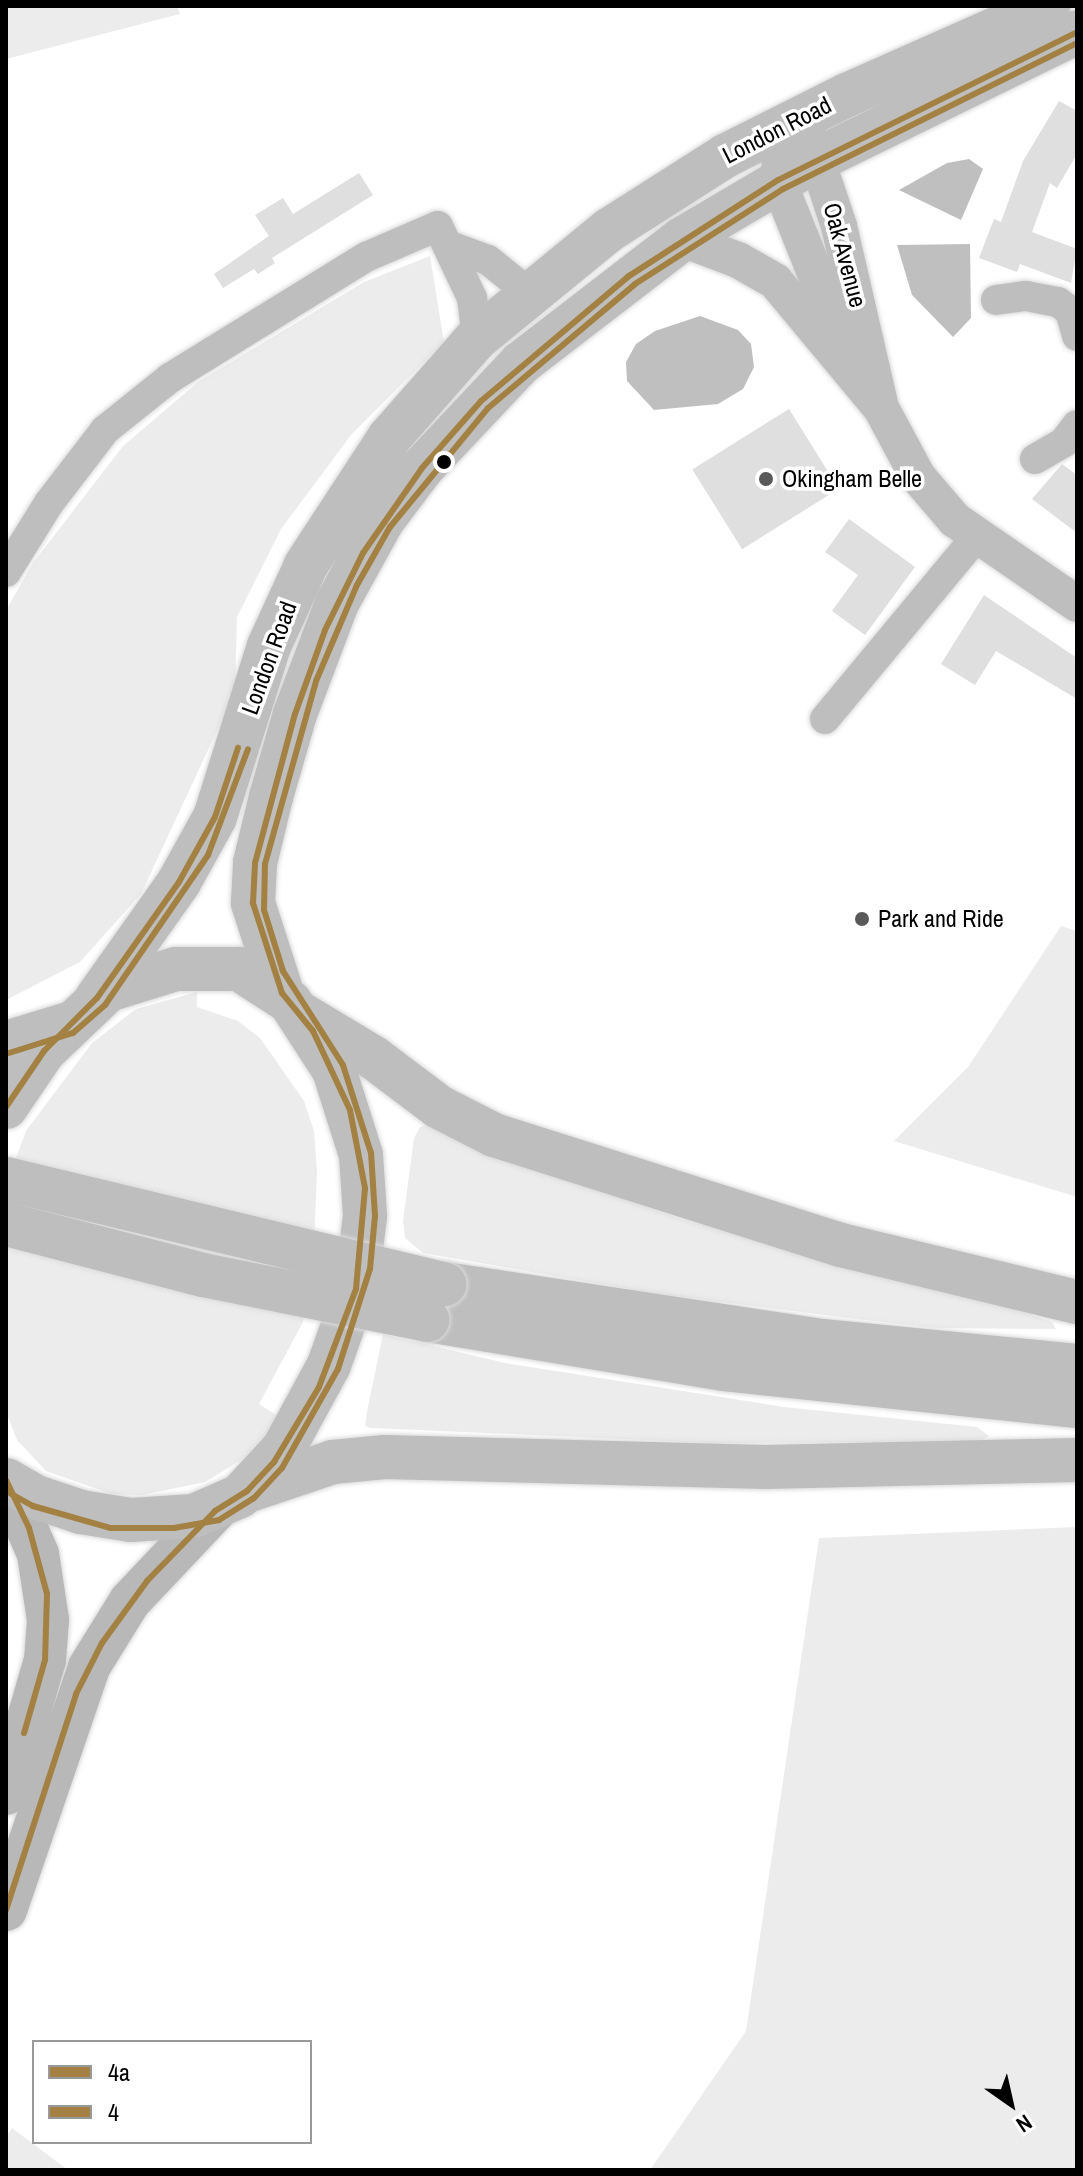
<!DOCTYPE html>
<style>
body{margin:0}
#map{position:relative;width:1083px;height:2176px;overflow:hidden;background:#fff;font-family:"Archivo Narrow",sans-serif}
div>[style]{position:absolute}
.green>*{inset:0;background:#ececec}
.water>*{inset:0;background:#bfbfbf}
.building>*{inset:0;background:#dfdfdf;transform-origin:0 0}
.roads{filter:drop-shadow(0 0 2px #dbdbdb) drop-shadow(0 0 2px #dbdbdb)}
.minor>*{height:30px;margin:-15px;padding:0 15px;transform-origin:15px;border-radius:15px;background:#bebebe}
.tertiary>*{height:36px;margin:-18px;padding:0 18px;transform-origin:18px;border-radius:18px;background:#bebebe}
.secondary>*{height:42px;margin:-21px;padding:0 21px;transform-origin:21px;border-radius:21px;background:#b8b8b8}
.primary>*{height:44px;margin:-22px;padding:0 22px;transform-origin:22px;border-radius:22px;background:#bebebe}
.trunk>*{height:44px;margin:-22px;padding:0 22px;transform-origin:22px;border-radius:22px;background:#bebebe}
.motorway>*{height:44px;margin:-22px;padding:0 22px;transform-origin:22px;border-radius:22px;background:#bebebe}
.bridges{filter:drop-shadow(0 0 2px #dbdbdb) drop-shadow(0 0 2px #dbdbdb)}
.motorway-bridge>*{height:44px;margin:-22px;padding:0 22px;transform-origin:22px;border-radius:22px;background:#bebebe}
.bus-1>*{height:6px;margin:-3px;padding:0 3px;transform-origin:3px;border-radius:3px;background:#a38142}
.bus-2>*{height:6px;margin:-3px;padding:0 3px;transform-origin:3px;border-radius:3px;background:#a38142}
.dots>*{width:22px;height:22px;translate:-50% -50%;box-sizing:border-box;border:4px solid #fff;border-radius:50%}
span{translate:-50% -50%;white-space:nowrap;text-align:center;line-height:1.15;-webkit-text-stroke:7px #fff;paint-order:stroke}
.street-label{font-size:24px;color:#000}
.poi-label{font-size:24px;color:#000}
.left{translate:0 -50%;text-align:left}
.frame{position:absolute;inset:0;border:8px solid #000;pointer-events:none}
.legend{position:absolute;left:32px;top:2040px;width:280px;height:104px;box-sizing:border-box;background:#fff;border:2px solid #999;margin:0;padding:10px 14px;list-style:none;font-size:24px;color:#000}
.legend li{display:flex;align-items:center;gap:16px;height:40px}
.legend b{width:40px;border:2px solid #999}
.north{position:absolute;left:971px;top:2064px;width:80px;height:80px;-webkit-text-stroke:6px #fff;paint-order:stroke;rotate:146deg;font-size:22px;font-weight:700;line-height:32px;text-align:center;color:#000}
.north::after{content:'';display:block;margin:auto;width:28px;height:36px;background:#000;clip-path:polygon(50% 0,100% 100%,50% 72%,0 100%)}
</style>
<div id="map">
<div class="green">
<div style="clip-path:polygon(6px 6px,177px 6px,180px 14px,6px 59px)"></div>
<div style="clip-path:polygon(430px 256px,444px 342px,351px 435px,281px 529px,237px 617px,235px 692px,141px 894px,80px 962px,6px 1000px,6px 610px,33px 563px,123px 446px,198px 382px,364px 282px)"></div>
<div style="clip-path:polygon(1061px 926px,1077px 931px,1077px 1197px,894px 1141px,968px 1067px)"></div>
<div style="clip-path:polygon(197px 992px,197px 1007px,238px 1021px,260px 1038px,304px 1101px,314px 1131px,317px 1172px,313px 1268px,303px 1322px,259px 1404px,279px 1417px,270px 1431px,241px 1460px,205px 1482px,142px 1495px,112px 1494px,46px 1471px,17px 1440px,6px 1412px,6px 1185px,26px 1131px,92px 1043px,136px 1009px)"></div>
<div style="clip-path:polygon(431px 1123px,494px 1154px,681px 1219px,996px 1302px,1052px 1322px,1056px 1329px,937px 1328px,856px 1319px,659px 1294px,423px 1253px,405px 1238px,403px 1221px,414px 1138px,420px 1127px)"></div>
<div style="clip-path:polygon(383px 1334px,505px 1363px,784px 1407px,977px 1427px,989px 1436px,979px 1441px,715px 1443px,371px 1428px,365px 1426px,367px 1412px)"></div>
<div style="clip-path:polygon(1077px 1527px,1077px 2170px,650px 2170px,746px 2031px,819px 1538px)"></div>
<div style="clip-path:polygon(12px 2128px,68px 2170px,6px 2170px,6px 2137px)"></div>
</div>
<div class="water">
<div style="clip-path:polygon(969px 159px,983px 169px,961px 220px,899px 190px,947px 163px)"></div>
<div style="clip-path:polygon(970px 244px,971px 318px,953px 337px,912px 295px,897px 245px)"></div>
<div style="clip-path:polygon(700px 316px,738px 330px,751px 344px,754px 367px,743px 389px,718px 404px,654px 410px,627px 381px,626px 362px,636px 344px,655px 331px)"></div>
</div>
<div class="building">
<div style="clip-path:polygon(1059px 101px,1077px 111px,1077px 154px,1057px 188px,1050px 183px,1032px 232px,1077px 249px,1071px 283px,1020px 264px,1017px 272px,979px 258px,994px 219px,1001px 222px,1023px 161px)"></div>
<div style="clip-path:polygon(359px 173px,373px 195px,272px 258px,275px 263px,258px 274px,254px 269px,223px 288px,214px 274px,269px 236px,255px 215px,283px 198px,293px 214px)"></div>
<div style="left:789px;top:409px;width:94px;height:114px;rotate:58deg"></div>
<div style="clip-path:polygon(1062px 464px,1077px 475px,1077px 533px,1032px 499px)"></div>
<div style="clip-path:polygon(849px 519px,915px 567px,865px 635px,832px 611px,858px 575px,825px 552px)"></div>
<div style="clip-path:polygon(984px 595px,1077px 658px,1077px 699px,996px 651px,975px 685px,941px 664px)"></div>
</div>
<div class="roads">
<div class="minor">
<div style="left:450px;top:246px;width:40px;rotate:20.2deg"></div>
<div style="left:488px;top:260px;width:51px;rotate:38.7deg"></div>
<div style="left:996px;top:300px;width:30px;rotate:-8deg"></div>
<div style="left:1026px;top:296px;width:33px;rotate:11deg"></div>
<div style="left:1058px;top:302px;width:15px;rotate:37deg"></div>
<div style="left:1070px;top:311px;width:26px;rotate:74deg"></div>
<div style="left:1035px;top:459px;width:34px;rotate:-30deg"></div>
<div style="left:1064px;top:442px;width:21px;rotate:-53deg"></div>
<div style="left:6px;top:572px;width:81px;rotate:-58.1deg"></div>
<div style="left:49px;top:503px;width:92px;rotate:-52.5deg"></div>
<div style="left:105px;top:430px;width:83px;rotate:-38.7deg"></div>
<div style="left:170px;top:378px;width:230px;rotate:-31.7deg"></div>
<div style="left:366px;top:257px;width:78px;rotate:-23.3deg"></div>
<div style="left:438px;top:226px;width:80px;rotate:64.7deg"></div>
<div style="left:472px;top:298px;width:40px;rotate:82.9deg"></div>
<div style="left:825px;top:719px;width:236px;rotate:-50.3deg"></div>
</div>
<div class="tertiary">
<div style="left:801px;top:116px;width:40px;rotate:119.7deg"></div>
<div style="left:781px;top:151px;width:29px;rotate:96deg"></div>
<div style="left:778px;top:180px;width:141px;rotate:68.3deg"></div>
<div style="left:830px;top:311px;width:40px;rotate:80deg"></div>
<div style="left:809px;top:136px;width:95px;rotate:71.6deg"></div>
<div style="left:839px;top:226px;width:182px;rotate:77deg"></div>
<div style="left:682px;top:239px;width:60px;rotate:20.6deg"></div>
<div style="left:738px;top:260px;width:43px;rotate:29.6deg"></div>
<div style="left:775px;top:281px;width:165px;rotate:50.2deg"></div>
<div style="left:881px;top:408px;width:78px;rotate:61.8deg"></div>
<div style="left:918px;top:477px;width:57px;rotate:49.3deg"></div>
<div style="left:955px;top:520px;width:148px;rotate:34.5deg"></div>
</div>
<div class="secondary">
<div style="left:6px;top:1794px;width:140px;rotate:-73.8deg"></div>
<div style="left:45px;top:1660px;width:40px;rotate:-85.7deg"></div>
<div style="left:48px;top:1620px;width:67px;rotate:-98.6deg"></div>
<div style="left:38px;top:1554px;width:81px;rotate:-113.4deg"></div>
<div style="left:6px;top:1910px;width:257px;rotate:-71.1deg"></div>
<div style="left:89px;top:1667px;width:78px;rotate:-58.2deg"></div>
<div style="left:130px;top:1601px;width:124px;rotate:-46.6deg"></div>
</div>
<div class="primary">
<div style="left:282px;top:993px;width:95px;rotate:-107.9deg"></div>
<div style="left:253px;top:903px;width:40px;rotate:-87.1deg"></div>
<div style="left:255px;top:863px;width:68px;rotate:-76.4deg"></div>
<div style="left:271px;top:797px;width:86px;rotate:-73.9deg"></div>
<div style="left:295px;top:714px;width:119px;rotate:-69.3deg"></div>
<div style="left:337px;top:603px;width:94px;rotate:-61.2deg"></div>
<div style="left:382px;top:521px;width:66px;rotate:-53deg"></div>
<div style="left:422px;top:468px;width:144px;rotate:-46.7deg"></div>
<div style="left:521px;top:363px;width:203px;rotate:-37.6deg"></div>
<div style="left:682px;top:239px;width:158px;rotate:-30.5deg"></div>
<div style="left:818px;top:159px;width:288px;rotate:-26.1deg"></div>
<div style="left:97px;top:998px;width:142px;rotate:-54.7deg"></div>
<div style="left:179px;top:882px;width:74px;rotate:-61deg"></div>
<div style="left:215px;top:817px;width:179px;rotate:-72.5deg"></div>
<div style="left:269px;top:646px;width:89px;rotate:-65.4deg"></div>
<div style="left:306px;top:565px;width:152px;rotate:-56.8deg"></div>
<div style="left:389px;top:438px;width:133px;rotate:-48.7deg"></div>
<div style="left:477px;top:338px;width:171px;rotate:-39.3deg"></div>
<div style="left:609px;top:230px;width:138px;rotate:-32.5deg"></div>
<div style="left:725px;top:156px;width:136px;rotate:-26.6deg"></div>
<div style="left:847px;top:95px;width:220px;rotate:-23.9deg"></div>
<div style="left:6px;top:1107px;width:68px;rotate:-55.8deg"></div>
<div style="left:44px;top:1051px;width:88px;rotate:-43.6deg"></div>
<div style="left:108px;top:990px;width:71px;rotate:-17.2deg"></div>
<div style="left:176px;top:969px;width:63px"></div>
<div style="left:239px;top:969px;width:61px;rotate:32.9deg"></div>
<div style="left:290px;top:1002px;width:81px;rotate:57.1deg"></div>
<div style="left:334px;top:1070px;width:89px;rotate:72.4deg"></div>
<div style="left:361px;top:1155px;width:61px;rotate:86.2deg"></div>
<div style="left:365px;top:1216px;width:74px;rotate:97deg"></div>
<div style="left:356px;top:1289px;width:81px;rotate:109.6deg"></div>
<div style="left:329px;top:1365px;width:94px;rotate:118.5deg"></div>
<div style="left:284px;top:1448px;width:65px;rotate:132.5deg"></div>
<div style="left:240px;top:1496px;width:50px;rotate:156.5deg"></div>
<div style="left:194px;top:1516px;width:63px;rotate:176.4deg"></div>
<div style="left:131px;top:1520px;width:51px;rotate:-170.9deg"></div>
<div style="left:81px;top:1512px;width:47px;rotate:-161.6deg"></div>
<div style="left:36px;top:1497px;width:34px;rotate:-150deg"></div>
</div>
<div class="trunk">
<div style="left:6px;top:1043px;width:65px;rotate:-17deg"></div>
</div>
<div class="motorway">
<div style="left:301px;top:1014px;width:85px;rotate:31.1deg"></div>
<div style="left:374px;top:1058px;width:81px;rotate:37deg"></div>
<div style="left:439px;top:1107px;width:62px;rotate:27deg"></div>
<div style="left:494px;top:1135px;width:364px;rotate:17.6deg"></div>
<div style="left:841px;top:1245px;width:243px;rotate:13.6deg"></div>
<div style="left:445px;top:1284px;width:381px;rotate:8.6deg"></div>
<div style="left:822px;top:1341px;width:256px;rotate:5.6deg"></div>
<div style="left:428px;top:1320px;width:300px;rotate:9.4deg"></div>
<div style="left:724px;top:1369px;width:355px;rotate:6deg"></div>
<div style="left:247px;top:1491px;width:91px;rotate:-18.6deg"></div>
<div style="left:333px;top:1462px;width:52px;rotate:-5.5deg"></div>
<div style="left:385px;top:1457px;width:381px;rotate:1.5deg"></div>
<div style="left:766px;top:1467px;width:311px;rotate:-1.3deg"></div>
</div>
</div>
<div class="bridges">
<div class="motorway-bridge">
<div style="left:6px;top:1179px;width:451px;rotate:13.5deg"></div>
<div style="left:6px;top:1224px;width:203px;rotate:14.5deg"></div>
<div style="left:203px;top:1275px;width:229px;rotate:11.3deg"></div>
</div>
</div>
<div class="bus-1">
<div style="left:6px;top:1107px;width:68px;rotate:-55.8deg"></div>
<div style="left:44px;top:1051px;width:75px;rotate:-45deg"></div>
<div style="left:97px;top:998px;width:142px;rotate:-54.7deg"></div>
<div style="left:179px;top:882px;width:74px;rotate:-61deg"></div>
<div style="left:215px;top:817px;width:73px;rotate:-71.6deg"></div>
<div style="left:6px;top:1480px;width:53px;rotate:64.4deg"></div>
<div style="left:29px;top:1528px;width:68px;rotate:74.7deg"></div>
<div style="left:47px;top:1594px;width:66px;rotate:91.7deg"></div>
<div style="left:45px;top:1660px;width:76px;rotate:106deg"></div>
<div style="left:6px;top:1910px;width:227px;rotate:-72deg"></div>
<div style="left:76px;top:1694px;width:57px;rotate:-63deg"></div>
<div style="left:102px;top:1643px;width:77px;rotate:-54deg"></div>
<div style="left:147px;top:1581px;width:98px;rotate:-45.8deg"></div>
<div style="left:215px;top:1511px;width:38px;rotate:-32deg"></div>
<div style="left:247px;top:1491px;width:40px;rotate:-47deg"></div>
<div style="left:274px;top:1462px;width:87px;rotate:-59deg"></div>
<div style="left:319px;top:1387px;width:105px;rotate:-69.3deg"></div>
<div style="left:356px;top:1289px;width:101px;rotate:-84.9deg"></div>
<div style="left:365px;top:1188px;width:79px;rotate:-100.9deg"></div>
<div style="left:350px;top:1110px;width:87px;rotate:-115.1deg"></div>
<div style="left:313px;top:1031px;width:49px;rotate:-129.2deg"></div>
<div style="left:282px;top:993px;width:95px;rotate:-107.9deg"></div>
<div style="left:253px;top:903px;width:40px;rotate:-87.1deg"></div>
<div style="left:255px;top:863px;width:154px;rotate:-75deg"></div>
<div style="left:295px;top:714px;width:89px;rotate:-70.3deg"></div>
<div style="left:325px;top:630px;width:86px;rotate:-63.7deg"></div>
<div style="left:363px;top:553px;width:103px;rotate:-55.2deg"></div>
<div style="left:422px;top:468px;width:89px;rotate:-48.6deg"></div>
<div style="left:481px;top:401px;width:194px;rotate:-40.2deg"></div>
<div style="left:629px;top:276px;width:177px;rotate:-32.8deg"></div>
<div style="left:778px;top:180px;width:334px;rotate:-26.3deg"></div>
</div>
<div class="bus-2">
<div style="left:9px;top:1053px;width:67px;rotate:-17.4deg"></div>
<div style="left:73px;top:1033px;width:43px;rotate:-41.2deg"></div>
<div style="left:105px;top:1005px;width:182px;rotate:-55.5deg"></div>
<div style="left:208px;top:855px;width:113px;rotate:-69.3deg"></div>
<div style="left:6px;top:1491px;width:31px;rotate:29deg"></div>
<div style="left:33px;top:1506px;width:81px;rotate:15.8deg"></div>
<div style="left:111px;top:1528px;width:63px"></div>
<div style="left:174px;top:1528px;width:46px;rotate:-10.1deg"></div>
<div style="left:219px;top:1520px;width:41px;rotate:-32.2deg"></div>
<div style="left:254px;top:1498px;width:41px;rotate:-47deg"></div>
<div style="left:282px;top:1468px;width:114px;rotate:-60.5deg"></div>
<div style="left:338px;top:1369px;width:105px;rotate:-72.3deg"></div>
<div style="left:370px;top:1269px;width:53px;rotate:-84.6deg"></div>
<div style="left:375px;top:1216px;width:63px;rotate:-93.6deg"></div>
<div style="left:371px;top:1153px;width:92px;rotate:-107.7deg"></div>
<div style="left:343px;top:1065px;width:112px;rotate:-122.6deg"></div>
<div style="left:283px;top:971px;width:64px;rotate:-107.3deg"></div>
<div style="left:264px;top:910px;width:46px;rotate:-88.8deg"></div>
<div style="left:265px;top:864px;width:190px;rotate:-74.4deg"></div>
<div style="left:316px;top:681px;width:104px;rotate:-66.9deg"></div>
<div style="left:357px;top:585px;width:67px;rotate:-60.4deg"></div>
<div style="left:390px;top:527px;width:154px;rotate:-50.5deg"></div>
<div style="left:488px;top:408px;width:192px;rotate:-40.1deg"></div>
<div style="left:635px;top:284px;width:176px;rotate:-32.7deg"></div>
<div style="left:783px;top:189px;width:328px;rotate:-26.4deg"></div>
</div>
<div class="dots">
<div style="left:444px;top:462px;background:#000"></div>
<div style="left:766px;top:479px;background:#595959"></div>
<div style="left:862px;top:919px;background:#595959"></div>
</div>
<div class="street-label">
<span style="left:777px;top:130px;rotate:-27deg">London Road</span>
<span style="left:845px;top:255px;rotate:75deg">Oak Avenue</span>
<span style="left:269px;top:658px;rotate:-70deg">London Road</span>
</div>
<div class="poi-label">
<span class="left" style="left:782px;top:479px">Okingham Belle</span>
<span class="left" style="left:878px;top:919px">Park and Ride</span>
</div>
<div class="frame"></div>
<ul class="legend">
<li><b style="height:10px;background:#a38142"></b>4a</li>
<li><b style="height:10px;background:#a38142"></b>4</li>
</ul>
<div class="north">N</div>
</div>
